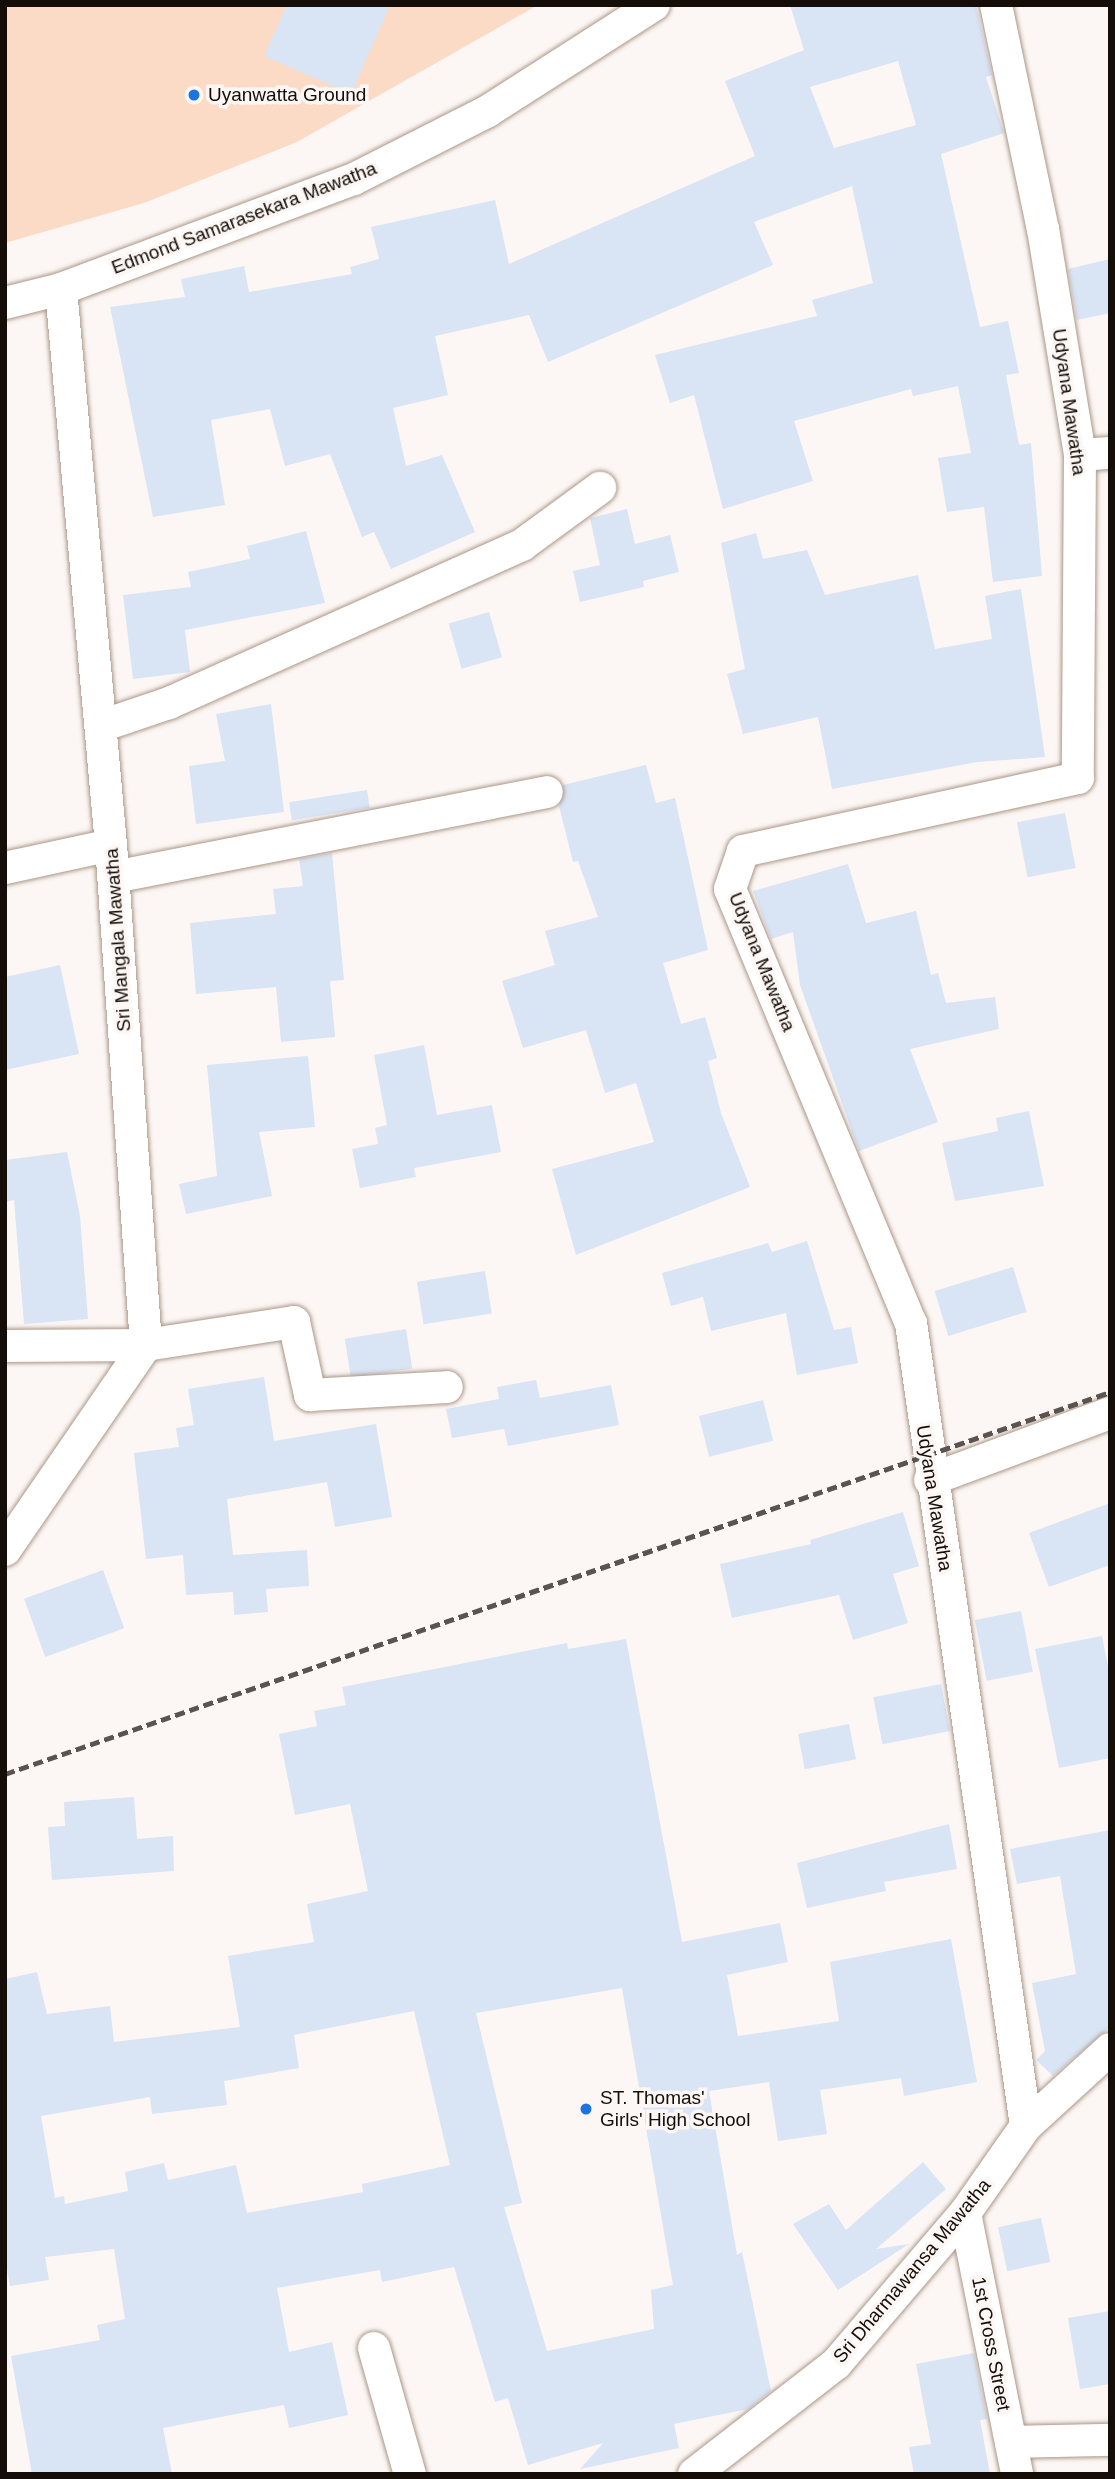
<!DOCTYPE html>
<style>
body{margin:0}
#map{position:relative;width:1115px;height:2479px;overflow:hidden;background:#fcf7f4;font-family:Helvetica,sans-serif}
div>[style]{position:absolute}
.green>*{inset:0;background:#fcdbc6}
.building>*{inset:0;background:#d9e4f4;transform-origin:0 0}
.roads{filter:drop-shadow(0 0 2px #ac9688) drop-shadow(0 0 2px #ac9688)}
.street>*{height:32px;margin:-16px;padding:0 16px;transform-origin:16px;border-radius:16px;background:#fff}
.rail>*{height:5px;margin-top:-2.5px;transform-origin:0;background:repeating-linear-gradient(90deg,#5a534f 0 10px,transparent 0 15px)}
.dots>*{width:19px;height:19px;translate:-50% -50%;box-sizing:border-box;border:4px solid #fcf7f4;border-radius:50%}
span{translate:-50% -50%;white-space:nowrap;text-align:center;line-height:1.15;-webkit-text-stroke:7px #fcf7f4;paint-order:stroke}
.poi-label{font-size:19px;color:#150d08}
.left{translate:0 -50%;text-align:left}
.street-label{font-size:19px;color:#150d08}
.frame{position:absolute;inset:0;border:7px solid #150d08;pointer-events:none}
</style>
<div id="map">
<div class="green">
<div style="clip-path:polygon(5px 5px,538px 5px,297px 142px,144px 203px,5px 243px)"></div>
</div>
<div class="building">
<div style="clip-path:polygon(287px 5px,390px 5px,351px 94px,264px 56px)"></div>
<div style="clip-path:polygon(evenodd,790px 5px,976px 5px,992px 75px,986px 77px,1004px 133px,941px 154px,980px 327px,1008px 321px,1019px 373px,1006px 375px,1019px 445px,1031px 443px,1042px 576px,993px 582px,984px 507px,947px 512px,938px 458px,971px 453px,958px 386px,913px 396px,911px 389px,794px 421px,813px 481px,723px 509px,694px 395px,670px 403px,655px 355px,817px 316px,812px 300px,873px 283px,852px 186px,754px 222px,773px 265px,548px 362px,529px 315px,435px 336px,448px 395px,393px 408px,406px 466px,442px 455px,475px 532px,391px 569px,374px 532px,362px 537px,330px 454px,285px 466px,270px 409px,211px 420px,225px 505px,153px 517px,110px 307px,185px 297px,181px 279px,244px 266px,249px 292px,352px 274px,350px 267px,379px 259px,371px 227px,495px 200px,509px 264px,755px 156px,725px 81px,804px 50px,790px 5px,898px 61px,916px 125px,834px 148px,810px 87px,898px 61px)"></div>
<div style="clip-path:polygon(1110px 259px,1110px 313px,1077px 320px,1068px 269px)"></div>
<div style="clip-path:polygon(627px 509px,635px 544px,670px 535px,679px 572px,643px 581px,644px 587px,580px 602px,573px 571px,600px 565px,590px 518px)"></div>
<div style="clip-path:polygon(306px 531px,325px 603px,185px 630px,190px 672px,133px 679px,123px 595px,191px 587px,188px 572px,250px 559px,247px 546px)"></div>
<div style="clip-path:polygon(756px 533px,763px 559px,807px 550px,825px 595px,918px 575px,935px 649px,992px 639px,985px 596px,1021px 589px,1045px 757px,977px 762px,832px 789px,818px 717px,743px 734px,727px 674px,745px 669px,721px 543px)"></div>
<div style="left:489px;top:612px;width:47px;height:42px;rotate:74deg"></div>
<div style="clip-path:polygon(271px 704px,284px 812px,196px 824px,189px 766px,225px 761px,216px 714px)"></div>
<div style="clip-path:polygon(646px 765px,656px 803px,675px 798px,708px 950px,663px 963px,681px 1024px,705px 1017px,717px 1058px,708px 1061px,721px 1113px,750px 1187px,576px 1255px,552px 1169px,654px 1142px,636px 1083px,605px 1093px,586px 1030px,523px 1048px,502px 981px,555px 965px,545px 931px,598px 917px,578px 861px,573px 862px,559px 806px,563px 785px)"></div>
<div style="left:367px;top:790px;width:18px;height:79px;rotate:81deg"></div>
<div style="left:1065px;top:813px;width:56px;height:49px;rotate:79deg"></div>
<div style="clip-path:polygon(332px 853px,344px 980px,330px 981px,335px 1037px,281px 1042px,276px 987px,196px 994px,190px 923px,276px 914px,273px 889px,303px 886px,299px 859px)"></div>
<div style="clip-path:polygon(848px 864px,866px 923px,916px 911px,931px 975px,938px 973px,946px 1003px,995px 997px,999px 1029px,910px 1049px,938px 1122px,859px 1151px,800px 985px,793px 932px,771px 939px,753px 891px)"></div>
<div style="clip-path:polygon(60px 965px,79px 1054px,5px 1070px,5px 977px)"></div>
<div style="clip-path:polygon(424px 1045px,437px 1115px,492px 1105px,501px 1152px,414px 1168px,416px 1177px,360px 1188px,352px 1149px,378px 1144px,375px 1128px,387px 1125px,374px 1055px)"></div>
<div style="clip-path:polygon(308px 1056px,315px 1127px,259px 1132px,272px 1196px,186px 1214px,179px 1184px,217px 1176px,207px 1065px)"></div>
<div style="clip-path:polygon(1029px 1111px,1044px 1186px,955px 1201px,942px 1143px,998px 1131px,996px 1118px)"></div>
<div style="clip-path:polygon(67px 1152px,80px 1216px,88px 1319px,24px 1324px,14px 1200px,5px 1202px,5px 1160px)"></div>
<div style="clip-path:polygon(807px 1241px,834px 1330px,851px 1327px,858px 1363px,797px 1375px,786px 1313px,711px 1331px,703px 1297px,671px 1306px,662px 1273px,768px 1243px,772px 1252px)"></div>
<div style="left:1013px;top:1267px;width:47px;height:82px;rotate:73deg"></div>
<div style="left:485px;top:1271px;width:43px;height:69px;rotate:81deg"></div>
<div style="left:406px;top:1329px;width:40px;height:62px;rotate:81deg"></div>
<div style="clip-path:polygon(264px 1377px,274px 1441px,376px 1424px,392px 1517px,335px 1527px,327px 1482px,227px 1499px,233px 1555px,307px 1550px,309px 1586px,266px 1589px,268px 1612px,234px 1615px,233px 1592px,186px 1595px,183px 1555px,146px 1559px,134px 1453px,179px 1447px,176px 1428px,194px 1425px,188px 1389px)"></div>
<div style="clip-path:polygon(536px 1380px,540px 1398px,611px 1385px,619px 1425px,508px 1446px,504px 1429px,452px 1438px,446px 1409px,499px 1399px,497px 1387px)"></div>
<div style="left:763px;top:1400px;width:42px;height:66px;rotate:76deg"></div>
<div style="clip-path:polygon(1110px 1503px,1110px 1565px,1049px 1587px,1029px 1533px)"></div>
<div style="clip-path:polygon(903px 1512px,919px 1566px,893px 1574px,908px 1623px,853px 1640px,839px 1595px,732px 1618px,720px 1564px,811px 1544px,810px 1540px)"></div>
<div style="left:103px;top:1570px;width:62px;height:84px;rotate:70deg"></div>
<div style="left:1021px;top:1611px;width:62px;height:47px;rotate:79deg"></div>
<div style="clip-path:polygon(1102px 1636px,1110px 1677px,1110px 1758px,1059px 1768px,1035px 1649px)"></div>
<div style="clip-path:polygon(evenodd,626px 1639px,682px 1942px,780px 1923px,788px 1962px,727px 1975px,738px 2036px,839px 2021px,830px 1962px,951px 1939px,977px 2082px,904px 2096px,901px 2078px,820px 2090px,827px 2134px,778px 2141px,769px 2082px,709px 2091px,737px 2255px,742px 2252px,771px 2391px,748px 2409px,674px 2424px,679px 2448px,580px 2469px,603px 2443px,528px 2465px,508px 2398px,495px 2402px,454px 2267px,382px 2282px,380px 2270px,277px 2288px,289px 2352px,332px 2342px,348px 2415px,289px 2428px,284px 2405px,163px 2428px,172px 2474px,32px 2474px,11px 2356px,100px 2340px,97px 2325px,125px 2319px,114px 2249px,45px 2257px,49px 2280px,10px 2286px,5px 2258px,5px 1979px,37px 1972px,47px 2014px,110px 2006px,114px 2042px,240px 2027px,228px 1956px,314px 1942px,307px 1904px,368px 1891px,350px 1804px,295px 1815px,279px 1734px,317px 1726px,314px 1711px,346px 1705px,342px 1687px,567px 1643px,568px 1649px,626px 1639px,622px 1988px,673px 2285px,651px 2290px,654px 2329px,547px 2351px,504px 2207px,522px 2203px,476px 2013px,622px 1988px,626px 1639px,414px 2011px,450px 2165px,362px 2184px,363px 2192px,247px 2213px,236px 2165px,168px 2180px,164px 2163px,125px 2172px,128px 2191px,65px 2204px,64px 2196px,55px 2198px,41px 2116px,150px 2097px,152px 2114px,227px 2105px,224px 2081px,299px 2068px,294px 2035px,414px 2011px)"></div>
<div style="left:941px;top:1684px;width:48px;height:69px;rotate:79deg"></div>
<div style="left:849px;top:1724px;width:36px;height:52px;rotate:79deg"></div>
<div style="clip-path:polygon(134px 1797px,137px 1839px,173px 1836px,174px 1871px,52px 1880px,48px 1827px,65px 1826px,64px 1802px)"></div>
<div style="clip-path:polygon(949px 1824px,957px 1869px,884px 1882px,886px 1891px,807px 1908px,797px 1863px)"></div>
<div style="clip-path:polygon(1110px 1830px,1110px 2027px,1053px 2076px,1036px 2060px,1045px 2051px,1032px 1983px,1076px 1974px,1060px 1876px,1017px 1884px,1010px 1849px)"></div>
<div style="clip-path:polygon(923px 2162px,946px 2189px,876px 2249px,909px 2244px,838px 2290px,793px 2224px,829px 2204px,846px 2230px)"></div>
<div style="left:1041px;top:2218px;width:45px;height:44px;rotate:78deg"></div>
<div style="clip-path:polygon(1110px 2311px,1110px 2384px,1080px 2389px,1068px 2318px)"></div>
<div style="clip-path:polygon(974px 2353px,987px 2419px,980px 2420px,990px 2474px,914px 2474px,909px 2447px,931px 2444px,916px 2364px)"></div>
</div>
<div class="roads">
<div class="street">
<div style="left:996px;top:5px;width:229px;rotate:78.2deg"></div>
<div style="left:1043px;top:229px;width:229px;rotate:80.7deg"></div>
<div style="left:1080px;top:455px;width:323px;rotate:90.4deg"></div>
<div style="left:1078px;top:778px;width:343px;rotate:167.7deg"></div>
<div style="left:743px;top:851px;width:40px;rotate:108.9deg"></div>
<div style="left:730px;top:889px;width:470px;rotate:67.4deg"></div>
<div style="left:911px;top:1323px;width:811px;rotate:81.85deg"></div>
<div style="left:5px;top:303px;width:58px;rotate:-14deg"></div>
<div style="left:61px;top:289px;width:313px;rotate:-20.6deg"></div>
<div style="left:354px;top:179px;width:150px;rotate:-26.9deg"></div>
<div style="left:488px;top:111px;width:197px;rotate:-32.6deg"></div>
<div style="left:1080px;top:455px;width:30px;rotate:-4deg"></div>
<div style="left:101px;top:726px;width:72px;rotate:-18.7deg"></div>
<div style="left:169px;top:703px;width:387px;rotate:-24.1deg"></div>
<div style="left:522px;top:545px;width:97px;rotate:-36.2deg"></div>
<div style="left:5px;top:868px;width:108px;rotate:-12.2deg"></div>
<div style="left:114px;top:877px;width:441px;rotate:-11.1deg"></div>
<div style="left:5px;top:1346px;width:141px;rotate:-0.4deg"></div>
<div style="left:146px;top:1345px;width:150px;rotate:-8.8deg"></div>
<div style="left:294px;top:1322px;width:75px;rotate:77.6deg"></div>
<div style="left:310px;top:1395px;width:137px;rotate:-3.3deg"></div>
<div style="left:930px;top:1480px;width:192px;rotate:-20.4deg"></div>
<div style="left:5px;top:1550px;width:249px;rotate:-55.5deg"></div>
<div style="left:146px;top:1345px;width:501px;rotate:-94deg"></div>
<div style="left:111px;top:845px;width:558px;rotate:-95.14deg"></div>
<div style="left:965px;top:2213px;width:266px;rotate:78.7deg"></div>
<div style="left:374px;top:2348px;width:131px;rotate:74.1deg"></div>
<div style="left:1011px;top:2442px;width:99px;rotate:-1.2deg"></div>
<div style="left:694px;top:2474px;width:180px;rotate:-37.8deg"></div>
<div style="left:836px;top:2364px;width:199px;rotate:-49.5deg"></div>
<div style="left:965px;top:2213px;width:106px;rotate:-55deg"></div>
<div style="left:1026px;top:2126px;width:114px;rotate:-42.5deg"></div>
</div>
</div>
<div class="rail">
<div style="left:5px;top:1774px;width:1169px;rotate:-19.07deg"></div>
</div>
<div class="dots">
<div style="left:194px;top:95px;background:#1d74de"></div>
<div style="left:586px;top:2109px;background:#1d74de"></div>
</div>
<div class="poi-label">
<span class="left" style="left:208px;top:95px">Uyanwatta Ground</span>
<span class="left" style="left:600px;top:2109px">ST. Thomas'<br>Girls' High School</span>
</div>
<div class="street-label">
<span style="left:244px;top:218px;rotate:-21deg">Edmond Samarasekara Mawatha</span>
<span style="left:1069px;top:402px;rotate:82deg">Udyana Mawatha</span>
<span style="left:118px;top:940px;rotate:-94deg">Sri Mangala Mawatha</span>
<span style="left:762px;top:962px;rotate:68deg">Udyana Mawatha</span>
<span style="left:934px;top:1498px;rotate:81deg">Udyana Mawatha</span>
<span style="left:912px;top:2271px;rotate:-50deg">Sri Dharmawansa Mawatha</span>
<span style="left:991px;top:2344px;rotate:79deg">1st Cross Street</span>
</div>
<div class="frame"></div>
</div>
